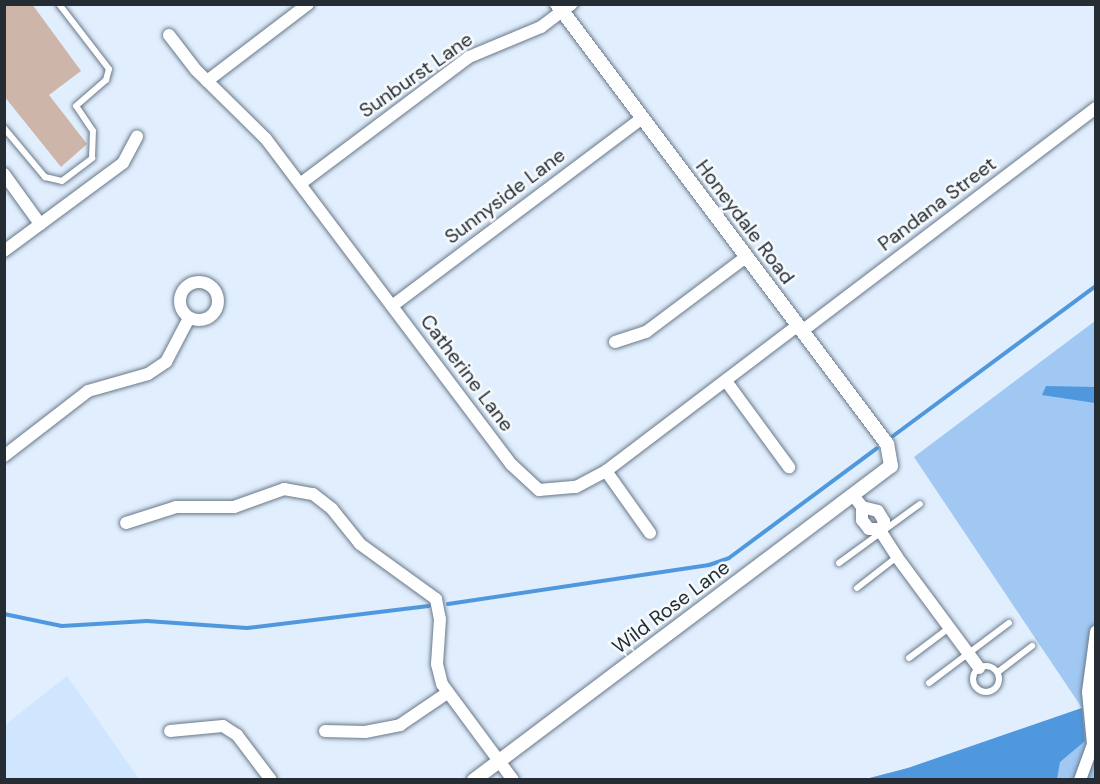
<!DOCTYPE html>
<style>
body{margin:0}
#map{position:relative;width:1100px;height:784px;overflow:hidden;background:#e0eefd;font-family:"DM Sans",sans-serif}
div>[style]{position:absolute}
.built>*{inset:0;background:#cfe6fe}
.green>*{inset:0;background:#a0c8f2}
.water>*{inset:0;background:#5098de}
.stream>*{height:4px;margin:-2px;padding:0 2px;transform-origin:2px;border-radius:2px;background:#5098de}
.building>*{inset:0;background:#cdb5aa}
.roads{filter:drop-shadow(0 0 2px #697889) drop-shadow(0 0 2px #697889)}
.service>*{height:6px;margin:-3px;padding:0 3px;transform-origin:3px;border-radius:3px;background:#fff}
.service>.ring{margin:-3px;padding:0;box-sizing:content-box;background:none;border:6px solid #fff;border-radius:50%}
.minor>*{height:12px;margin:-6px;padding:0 6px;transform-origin:6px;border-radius:6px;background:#fff}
.minor>.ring{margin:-6px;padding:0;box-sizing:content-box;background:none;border:12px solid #fff;border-radius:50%}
.tertiary>*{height:14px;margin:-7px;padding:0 7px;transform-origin:7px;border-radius:7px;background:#fff}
span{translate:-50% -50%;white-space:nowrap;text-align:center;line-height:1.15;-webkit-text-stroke:5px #f6fafd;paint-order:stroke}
.street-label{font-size:20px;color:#262c33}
.frame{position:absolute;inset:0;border:6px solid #262c33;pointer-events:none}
</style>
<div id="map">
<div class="built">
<div style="clip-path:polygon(67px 676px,139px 779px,5px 779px,5px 725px)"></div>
</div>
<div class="green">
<div style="clip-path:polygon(1095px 321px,1095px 779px,862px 780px,908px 768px,1082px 708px,914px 457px)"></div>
</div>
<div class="water">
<div style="clip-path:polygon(1046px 386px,1095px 387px,1095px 403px,1042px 395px)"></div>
<div style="clip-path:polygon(1082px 708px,1085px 741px,1060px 762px,1057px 779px,862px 780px,908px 768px)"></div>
</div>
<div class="stream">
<div style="left:893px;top:436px;width:252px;rotate:-36.5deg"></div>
<div style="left:448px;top:604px;width:264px;rotate:-8.5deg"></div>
<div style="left:709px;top:565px;width:21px;rotate:-19deg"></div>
<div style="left:729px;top:558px;width:184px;rotate:-36.6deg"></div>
<div style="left:4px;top:614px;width:59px;rotate:11.7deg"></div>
<div style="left:62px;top:626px;width:85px;rotate:-3.4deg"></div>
<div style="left:147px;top:621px;width:100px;rotate:4deg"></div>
<div style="left:247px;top:628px;width:183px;rotate:-6.9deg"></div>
</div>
<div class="building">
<div style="clip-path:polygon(4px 4px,32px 4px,81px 71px,49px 95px,87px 144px,61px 167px,4px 96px)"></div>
</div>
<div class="roads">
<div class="service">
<div style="left:4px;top:128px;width:64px;rotate:50.1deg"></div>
<div style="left:45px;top:177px;width:17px;rotate:13deg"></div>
<div style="left:62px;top:181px;width:38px;rotate:-37deg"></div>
<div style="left:92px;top:158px;width:27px;rotate:-88deg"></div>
<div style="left:93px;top:131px;width:30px;rotate:-124deg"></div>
<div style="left:76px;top:106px;width:40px;rotate:-41deg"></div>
<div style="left:106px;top:80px;width:11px;rotate:-75deg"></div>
<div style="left:109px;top:69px;width:82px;rotate:-127.6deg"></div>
<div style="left:839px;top:563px;width:100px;rotate:-36.1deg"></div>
<div style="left:857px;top:588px;width:51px;rotate:-37.8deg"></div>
<div style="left:909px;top:658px;width:50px;rotate:-36.9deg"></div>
<div class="ring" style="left:973px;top:666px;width:20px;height:20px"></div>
<div style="left:998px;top:672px;width:43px;rotate:-37.4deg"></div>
<div style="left:929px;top:683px;width:100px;rotate:-36.9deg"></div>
</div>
<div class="minor">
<div style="left:169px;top:35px;width:44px;rotate:52.4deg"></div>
<div style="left:196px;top:70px;width:98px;rotate:44.6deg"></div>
<div style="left:266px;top:139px;width:408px;rotate:53deg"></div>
<div style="left:512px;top:465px;width:37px;rotate:43deg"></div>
<div style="left:539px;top:490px;width:37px;rotate:-5deg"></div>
<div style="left:576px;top:487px;width:34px;rotate:-28deg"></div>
<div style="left:606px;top:471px;width:241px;rotate:-37.2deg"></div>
<div style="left:207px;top:81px;width:127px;rotate:-37.3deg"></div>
<div style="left:4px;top:174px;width:62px;rotate:54.2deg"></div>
<div style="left:300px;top:184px;width:211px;rotate:-36.9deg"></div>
<div style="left:469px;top:57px;width:78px;rotate:-22.6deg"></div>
<div style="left:541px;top:27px;width:39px;rotate:-37deg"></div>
<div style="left:4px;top:251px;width:148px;rotate:-36.5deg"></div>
<div style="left:123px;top:163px;width:30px;rotate:-62deg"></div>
<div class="ring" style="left:180px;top:282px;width:26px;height:26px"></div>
<div style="left:392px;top:306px;width:313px;rotate:-36.9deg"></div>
<div style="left:802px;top:331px;width:369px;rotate:-37.2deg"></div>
<div style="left:615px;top:342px;width:33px;rotate:-18deg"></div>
<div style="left:646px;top:332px;width:125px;rotate:-36.9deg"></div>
<div style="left:726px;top:381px;width:107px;rotate:53.8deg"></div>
<div style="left:4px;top:456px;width:106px;rotate:-37.7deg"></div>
<div style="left:88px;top:391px;width:62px;rotate:-15.8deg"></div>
<div style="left:148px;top:374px;width:22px;rotate:-34deg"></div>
<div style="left:166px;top:362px;width:50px;rotate:-62.4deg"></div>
<div style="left:606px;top:471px;width:76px;rotate:54.6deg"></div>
<div style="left:853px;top:495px;width:15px;rotate:53deg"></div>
<div style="left:862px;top:507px;width:16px;rotate:14deg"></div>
<div style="left:878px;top:511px;width:12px;rotate:59deg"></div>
<div style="left:884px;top:521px;width:11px;rotate:105deg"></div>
<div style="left:881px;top:532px;width:30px;rotate:57deg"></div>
<div style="left:897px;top:557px;width:138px;rotate:53.5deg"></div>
<div style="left:862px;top:507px;width:13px;rotate:90deg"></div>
<div style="left:862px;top:520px;width:11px;rotate:52deg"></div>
<div style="left:869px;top:529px;width:12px"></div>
<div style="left:126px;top:523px;width:52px;rotate:-17.7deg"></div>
<div style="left:176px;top:507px;width:58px"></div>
<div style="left:234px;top:507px;width:53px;rotate:-19.8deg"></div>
<div style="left:284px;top:489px;width:29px;rotate:10deg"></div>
<div style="left:313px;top:494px;width:24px;rotate:38deg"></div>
<div style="left:332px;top:509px;width:45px;rotate:51.3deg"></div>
<div style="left:360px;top:544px;width:94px;rotate:35.9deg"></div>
<div style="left:436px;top:599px;width:20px;rotate:79deg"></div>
<div style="left:440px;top:619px;width:45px;rotate:93.8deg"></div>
<div style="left:437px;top:664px;width:21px;rotate:76deg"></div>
<div style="left:442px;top:684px;width:119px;rotate:53.5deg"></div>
<div style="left:170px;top:731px;width:53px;rotate:-5.4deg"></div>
<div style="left:223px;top:726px;width:17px;rotate:33deg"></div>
<div style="left:237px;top:735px;width:56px;rotate:52.9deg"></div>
<div style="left:325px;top:731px;width:40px;rotate:1.4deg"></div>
<div style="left:365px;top:732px;width:36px;rotate:-11deg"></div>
<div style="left:400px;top:725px;width:57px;rotate:-34.2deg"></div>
<div style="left:1080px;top:780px;width:38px;rotate:-70deg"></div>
<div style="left:1093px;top:744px;width:52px;rotate:-95.5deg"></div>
<div style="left:1088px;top:692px;width:61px;rotate:-82.4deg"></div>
</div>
<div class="tertiary">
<div style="left:474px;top:780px;width:522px;rotate:-36.98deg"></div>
<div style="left:891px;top:466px;width:22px;rotate:-100deg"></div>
<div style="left:887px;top:444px;width:550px;rotate:-126.87deg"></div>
</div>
</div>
<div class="street-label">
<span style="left:416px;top:75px;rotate:-35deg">Sunburst Lane</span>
<span style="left:505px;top:196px;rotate:-37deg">Sunnyside Lane</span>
<span style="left:937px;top:204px;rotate:-37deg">Pandana Street</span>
<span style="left:745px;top:222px;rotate:53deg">Honeydale Road</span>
<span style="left:467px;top:373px;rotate:53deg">Catherine Lane</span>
<span style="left:671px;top:607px;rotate:-37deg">Wild Rose Lane</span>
</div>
<div class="frame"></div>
</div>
